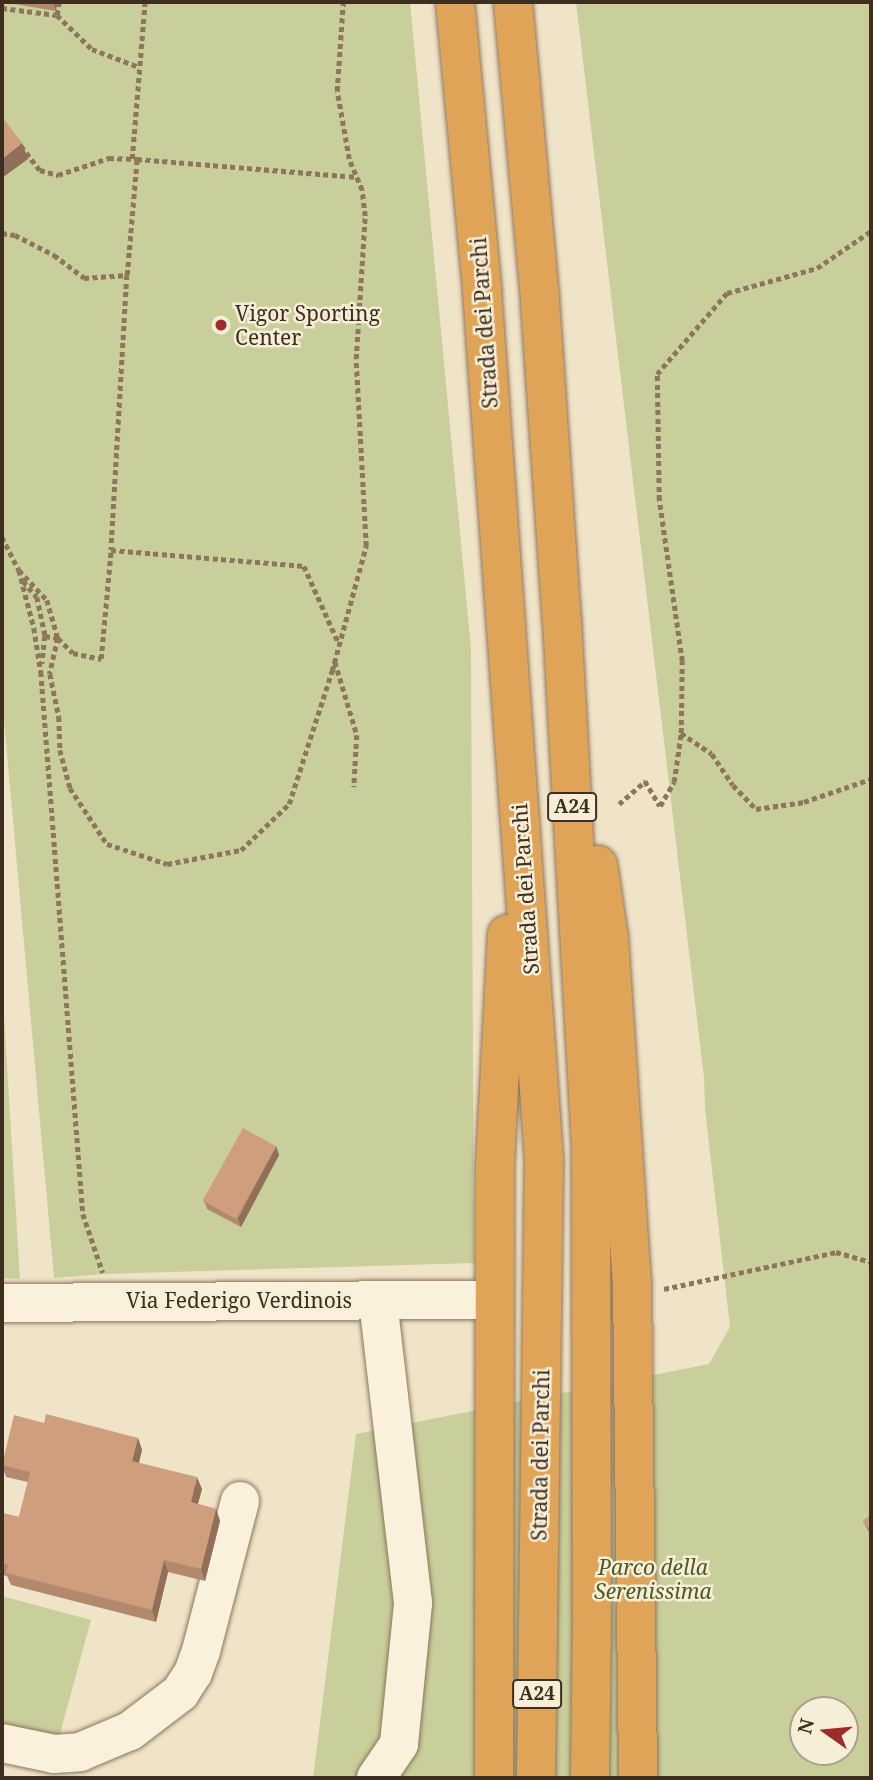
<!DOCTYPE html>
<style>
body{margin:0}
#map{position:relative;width:873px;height:1780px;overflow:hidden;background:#f0e4c8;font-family:"Noto Serif",serif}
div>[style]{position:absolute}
.green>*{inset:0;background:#c9cf9b}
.path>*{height:4.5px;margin-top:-2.25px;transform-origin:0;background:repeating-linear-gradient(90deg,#8d765c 0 5px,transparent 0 8.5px)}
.roads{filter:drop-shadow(0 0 2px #8d765c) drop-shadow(0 0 2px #8d765c)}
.minor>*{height:38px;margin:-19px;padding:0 19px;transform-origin:19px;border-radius:19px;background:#faf1dc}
.highway>*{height:38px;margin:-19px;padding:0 19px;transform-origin:19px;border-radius:19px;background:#e0a458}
.wall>*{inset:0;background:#b2896c}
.shaded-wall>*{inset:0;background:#916f58}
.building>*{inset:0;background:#cf9f7d;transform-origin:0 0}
.dots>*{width:19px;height:19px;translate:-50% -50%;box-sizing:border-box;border:4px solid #f7eed8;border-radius:50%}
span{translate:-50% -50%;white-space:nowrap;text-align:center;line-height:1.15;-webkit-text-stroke:5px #f7eed8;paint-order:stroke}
.shield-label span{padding:2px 5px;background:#f7eed8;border:2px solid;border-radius:5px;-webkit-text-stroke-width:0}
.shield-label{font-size:19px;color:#3d2e20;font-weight:700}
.poi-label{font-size:21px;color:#3d2e20}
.left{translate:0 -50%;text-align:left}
.street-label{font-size:21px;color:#3d2e20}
.park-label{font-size:21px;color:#4d5a26;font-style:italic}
.frame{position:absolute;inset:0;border:4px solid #3d2e20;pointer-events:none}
.north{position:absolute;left:789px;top:1696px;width:70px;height:70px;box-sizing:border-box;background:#f7eed8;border:2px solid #ada18e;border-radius:50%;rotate:285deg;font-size:19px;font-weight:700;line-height:28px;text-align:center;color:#3d2e20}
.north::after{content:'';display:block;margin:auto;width:24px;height:32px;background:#9e2a2b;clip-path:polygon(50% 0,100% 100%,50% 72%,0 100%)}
</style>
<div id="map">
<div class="green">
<div style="clip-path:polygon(2px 2px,410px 2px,471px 649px,474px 1263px,104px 1274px,54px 1278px,2px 698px)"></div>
<div style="clip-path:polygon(evenodd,576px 2px,871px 2px,871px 1778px,313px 1778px,356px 1434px,709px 1364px,730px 1327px,705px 1109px,704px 1078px,576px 2px,803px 1710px,845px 1710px,845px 1752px,803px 1752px,803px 1710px)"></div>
<div style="clip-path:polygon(2px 982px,20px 1279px,2px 1278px)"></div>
<div style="clip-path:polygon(2px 1596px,91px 1620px,58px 1741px,2px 1726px)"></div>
</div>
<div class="path">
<div style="left:2px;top:8px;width:55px;rotate:7.3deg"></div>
<div style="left:57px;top:15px;width:49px;rotate:44.2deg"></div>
<div style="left:92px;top:49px;width:50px;rotate:21deg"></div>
<div style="left:57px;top:15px;width:13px;rotate:-81deg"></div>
<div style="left:21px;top:146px;width:31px;rotate:52deg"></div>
<div style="left:40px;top:170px;width:19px;rotate:16deg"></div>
<div style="left:58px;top:175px;width:54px;rotate:-18.4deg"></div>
<div style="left:109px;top:158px;width:28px;rotate:2deg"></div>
<div style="left:132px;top:159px;width:158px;rotate:-85.3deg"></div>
<div style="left:2px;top:233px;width:13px;rotate:9deg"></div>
<div style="left:15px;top:235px;width:44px;rotate:27.1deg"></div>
<div style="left:54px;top:255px;width:38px;rotate:37deg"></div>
<div style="left:84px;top:278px;width:43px;rotate:-4deg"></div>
<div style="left:127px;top:275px;width:275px;rotate:93.3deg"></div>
<div style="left:127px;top:275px;width:116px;rotate:-85.1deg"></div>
<div style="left:137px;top:159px;width:221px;rotate:4.7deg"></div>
<div style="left:2px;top:537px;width:37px;rotate:63deg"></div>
<div style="left:19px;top:570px;width:60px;rotate:75.5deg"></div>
<div style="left:34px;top:628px;width:45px;rotate:81deg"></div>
<div style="left:41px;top:672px;width:544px;rotate:85.57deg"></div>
<div style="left:83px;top:1214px;width:62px;rotate:71.3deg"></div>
<div style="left:19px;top:570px;width:41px;rotate:47deg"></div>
<div style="left:47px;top:600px;width:40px;rotate:74deg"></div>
<div style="left:58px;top:638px;width:37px;rotate:103deg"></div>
<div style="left:50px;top:674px;width:44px;rotate:78.2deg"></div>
<div style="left:59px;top:717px;width:33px;rotate:88deg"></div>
<div style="left:60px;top:750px;width:39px;rotate:75deg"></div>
<div style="left:70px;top:788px;width:67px;rotate:56.5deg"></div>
<div style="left:107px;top:844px;width:63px;rotate:18.4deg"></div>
<div style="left:167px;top:864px;width:75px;rotate:-10.7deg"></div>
<div style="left:241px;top:850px;width:66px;rotate:-43.8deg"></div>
<div style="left:289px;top:804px;width:140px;rotate:-72.1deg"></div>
<div style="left:332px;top:671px;width:130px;rotate:-74.8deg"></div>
<div style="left:366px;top:546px;width:187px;rotate:-93.1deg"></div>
<div style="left:356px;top:359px;width:143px;rotate:-86.4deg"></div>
<div style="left:365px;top:216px;width:26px;rotate:-97deg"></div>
<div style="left:362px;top:190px;width:34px;rotate:-113deg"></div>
<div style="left:349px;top:159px;width:69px;rotate:-100deg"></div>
<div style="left:337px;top:91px;width:89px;rotate:-86.1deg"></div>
<div style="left:23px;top:581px;width:21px;rotate:49deg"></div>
<div style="left:37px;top:597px;width:40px;rotate:78deg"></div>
<div style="left:45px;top:636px;width:28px;rotate:96deg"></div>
<div style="left:45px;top:636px;width:13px;rotate:9deg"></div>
<div style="left:58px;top:638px;width:21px;rotate:45deg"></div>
<div style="left:73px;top:653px;width:29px;rotate:12deg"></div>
<div style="left:101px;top:659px;width:109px;rotate:-84.8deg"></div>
<div style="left:111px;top:550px;width:194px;rotate:4.7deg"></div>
<div style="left:304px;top:566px;width:85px;rotate:65.8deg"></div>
<div style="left:335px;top:662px;width:76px;rotate:73.2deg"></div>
<div style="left:357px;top:735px;width:52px;rotate:93.3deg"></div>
<div style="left:681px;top:733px;width:37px;rotate:34deg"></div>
<div style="left:712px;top:754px;width:37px;rotate:56deg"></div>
<div style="left:733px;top:785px;width:33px;rotate:46deg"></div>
<div style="left:756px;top:809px;width:49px;rotate:-8.3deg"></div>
<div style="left:804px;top:802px;width:71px;rotate:-18.9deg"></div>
<div style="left:619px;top:804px;width:35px;rotate:-41deg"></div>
<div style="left:645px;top:781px;width:29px;rotate:59deg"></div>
<div style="left:660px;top:806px;width:28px;rotate:-60deg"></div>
<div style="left:674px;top:782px;width:49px;rotate:-81.9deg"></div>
<div style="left:681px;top:733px;width:72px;rotate:-89.2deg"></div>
<div style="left:682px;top:661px;width:163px;rotate:-98.1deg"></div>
<div style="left:659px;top:500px;width:126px;rotate:-90.9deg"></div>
<div style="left:657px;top:374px;width:107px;rotate:-49.2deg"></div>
<div style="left:727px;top:293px;width:93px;rotate:-15.5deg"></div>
<div style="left:817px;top:268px;width:65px;rotate:-34.4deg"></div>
<div style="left:664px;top:1289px;width:176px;rotate:-12.1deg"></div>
<div style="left:836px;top:1252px;width:36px;rotate:16deg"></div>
</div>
<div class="roads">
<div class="minor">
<div style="left:2px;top:1303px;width:474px;rotate:-0.4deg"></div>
<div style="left:2px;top:1743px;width:53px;rotate:11.9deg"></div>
<div style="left:54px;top:1754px;width:26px;rotate:-4deg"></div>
<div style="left:80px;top:1752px;width:54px;rotate:-22.8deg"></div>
<div style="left:130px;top:1731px;width:63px;rotate:-37.2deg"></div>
<div style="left:180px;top:1693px;width:24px;rotate:-57deg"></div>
<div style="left:193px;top:1673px;width:23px;rotate:-70deg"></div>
<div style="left:201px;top:1651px;width:155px;rotate:-75.4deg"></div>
<div style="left:376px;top:1778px;width:41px;rotate:-55.9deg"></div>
<div style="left:399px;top:1744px;width:142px;rotate:-84.3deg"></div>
<div style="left:413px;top:1603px;width:305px;rotate:-96.6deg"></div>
</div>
<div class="highway">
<div style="left:455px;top:2px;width:289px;rotate:84.6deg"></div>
<div style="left:482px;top:290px;width:871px;rotate:85.92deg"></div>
<div style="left:544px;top:1159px;width:619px;rotate:90.74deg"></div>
<div style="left:513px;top:2px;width:300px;rotate:84.8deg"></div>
<div style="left:540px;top:301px;width:320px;rotate:86.1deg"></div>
<div style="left:562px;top:620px;width:528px;rotate:86.85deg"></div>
<div style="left:591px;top:1147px;width:468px;rotate:89.9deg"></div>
<div style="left:592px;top:1615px;width:163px;rotate:90.7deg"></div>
<div style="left:598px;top:865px;width:75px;rotate:81.5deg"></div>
<div style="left:609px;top:939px;width:343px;rotate:86.2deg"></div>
<div style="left:632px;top:1281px;width:497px;rotate:89.3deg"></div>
<div style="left:494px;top:1778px;width:614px;rotate:-89.91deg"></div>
<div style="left:495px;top:1164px;width:230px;rotate:-87deg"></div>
</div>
</div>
<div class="wall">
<div style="clip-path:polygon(2px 2px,57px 2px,56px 11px)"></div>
<div style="clip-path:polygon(276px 1146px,279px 1155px,241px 1227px,207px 1209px,204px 1201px)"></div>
<div style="clip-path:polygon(44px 1423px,138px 1438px,142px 1450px,139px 1463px,202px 1489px,198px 1504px,216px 1509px,220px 1521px,205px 1581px,168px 1572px,156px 1622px,11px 1585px,7px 1576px,2px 1575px,2px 1513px,19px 1517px,28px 1482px,6px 1477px,2px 1465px)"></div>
<div style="clip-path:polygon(871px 1515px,871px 1536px,867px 1529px,863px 1521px)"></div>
</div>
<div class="shaded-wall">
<div style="clip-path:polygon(53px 2px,57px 2px,56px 11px)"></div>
<div style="clip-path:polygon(22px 143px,28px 159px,2px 178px,2px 159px)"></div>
<div style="clip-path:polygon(276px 1146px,279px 1155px,241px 1227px,238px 1219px)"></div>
<div style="clip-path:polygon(138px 1438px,142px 1450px,136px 1473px,132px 1461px)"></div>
<div style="clip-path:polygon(197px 1477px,202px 1489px,195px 1514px,191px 1502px)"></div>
<div style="clip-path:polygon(216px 1509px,220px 1521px,205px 1581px,201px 1569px)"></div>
<div style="clip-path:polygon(164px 1560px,168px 1572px,156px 1622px,152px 1610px)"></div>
</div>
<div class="building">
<div style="clip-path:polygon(2px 117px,22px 143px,2px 159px)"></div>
<div style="left:243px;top:1128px;width:38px;height:83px;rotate:29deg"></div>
<div style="clip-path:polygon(46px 1414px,138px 1438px,132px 1461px,197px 1477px,191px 1502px,216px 1509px,201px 1569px,164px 1560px,152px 1610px,6px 1573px,8px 1565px,2px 1564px,2px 1513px,19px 1517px,30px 1472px,2px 1465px,14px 1415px,44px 1423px)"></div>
<div style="clip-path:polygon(871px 1515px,871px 1531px,863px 1521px)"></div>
</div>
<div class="dots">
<div style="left:221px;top:325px;background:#9e2a2b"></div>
</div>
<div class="shield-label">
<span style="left:572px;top:807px">A24</span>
<span style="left:537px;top:1694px">A24</span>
</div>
<div class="poi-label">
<span class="left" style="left:235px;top:325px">Vigor Sporting<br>Center</span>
</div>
<div class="street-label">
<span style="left:484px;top:323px;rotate:-94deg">Strada dei Parchi</span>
<span style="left:525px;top:889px;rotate:-94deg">Strada dei Parchi</span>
<span style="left:239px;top:1300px">Via Federigo Verdinois</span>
<span style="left:540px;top:1455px;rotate:-89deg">Strada dei Parchi</span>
</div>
<div class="park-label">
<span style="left:653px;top:1579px">Parco della<br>Serenissima</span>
</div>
<div class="frame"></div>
<div class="north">N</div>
</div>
